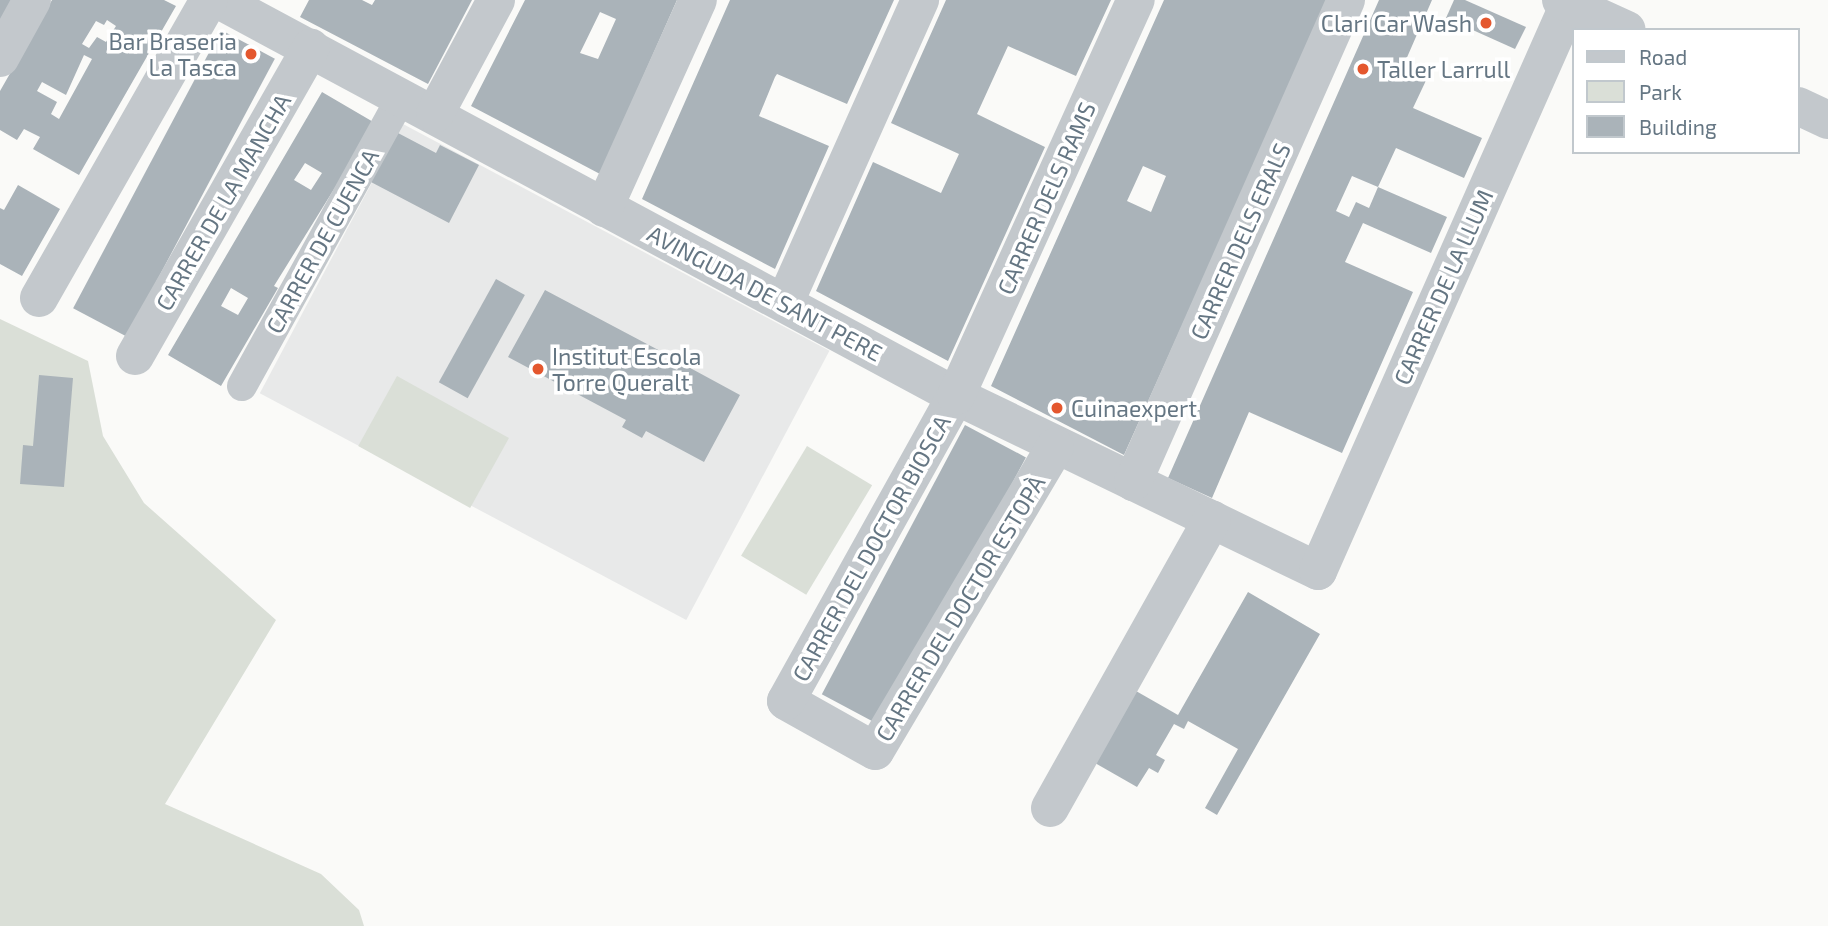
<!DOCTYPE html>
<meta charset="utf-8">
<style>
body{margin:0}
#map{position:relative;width:1828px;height:926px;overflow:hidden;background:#fafaf8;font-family:"Exo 2",sans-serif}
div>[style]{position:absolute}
.built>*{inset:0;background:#e8e9e9;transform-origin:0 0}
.green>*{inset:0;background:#dadfd7;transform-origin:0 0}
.building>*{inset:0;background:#aab3b9;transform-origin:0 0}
.pedestrian>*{height:30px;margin:-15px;padding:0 15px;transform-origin:15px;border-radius:15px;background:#c3c8cc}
.minor>*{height:38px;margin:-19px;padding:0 19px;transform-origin:19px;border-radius:19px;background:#c3c8cc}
.dots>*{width:19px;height:19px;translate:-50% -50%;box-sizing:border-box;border:4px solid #fff;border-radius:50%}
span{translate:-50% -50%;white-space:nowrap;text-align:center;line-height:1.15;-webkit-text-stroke:7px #fff;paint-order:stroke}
.poi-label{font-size:23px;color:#657683}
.right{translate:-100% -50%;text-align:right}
.left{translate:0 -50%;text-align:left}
.street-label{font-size:23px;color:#657683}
.legend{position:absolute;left:1572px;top:28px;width:228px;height:126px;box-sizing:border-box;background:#fff;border:2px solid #c1c8cd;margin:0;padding:9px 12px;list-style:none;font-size:21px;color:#657683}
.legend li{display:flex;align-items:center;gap:14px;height:35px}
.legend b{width:35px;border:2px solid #c1c8cd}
</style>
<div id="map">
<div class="built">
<div style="left:403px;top:124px;width:483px;height:305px;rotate:28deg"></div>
</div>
<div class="green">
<div style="clip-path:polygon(0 319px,88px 361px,103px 436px,144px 503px,276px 620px,165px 804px,321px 874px,359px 910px,364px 926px,0 926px)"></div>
<div style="left:397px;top:376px;width:128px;height:80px;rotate:29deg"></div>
<div style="left:807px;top:446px;width:76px;height:128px;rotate:31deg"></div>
</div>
<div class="building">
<div style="clip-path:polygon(0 0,20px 0,0 35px)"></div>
<div style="clip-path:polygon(evenodd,52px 0,164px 0,176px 6px,79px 175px,33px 149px,40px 137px,24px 129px,17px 140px,0 130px,0 91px,52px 0,107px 20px,116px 26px,106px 42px,97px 37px,89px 48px,82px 44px,96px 21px,104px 25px,107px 20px,52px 0,84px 55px,92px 59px,59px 119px,51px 114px,57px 102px,37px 91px,42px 82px,66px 95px,84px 55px)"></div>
<div style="clip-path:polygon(309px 0,362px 0,372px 5px,375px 0,472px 0,428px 84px,300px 17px)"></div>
<div style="clip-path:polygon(evenodd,525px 0,677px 0,600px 174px,471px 106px,525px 0,600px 12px,616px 19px,598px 59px,580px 53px,600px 12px)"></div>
<div style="clip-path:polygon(730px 0,894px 0,847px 104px,777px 74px,775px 77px,759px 116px,829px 146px,775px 269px,642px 199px)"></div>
<div style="clip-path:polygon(946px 0,1111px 0,1076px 76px,1008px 46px,977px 114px,1045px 147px,948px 361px,816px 291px,873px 162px,941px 193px,959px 154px,891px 123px)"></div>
<div style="clip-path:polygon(evenodd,1164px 0,1328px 0,1124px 455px,991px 386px,1164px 0,1143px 166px,1166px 176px,1151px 212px,1127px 201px,1143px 166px)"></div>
<div style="clip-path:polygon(1379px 0,1432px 0,1405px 62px,1430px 72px,1413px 108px,1482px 138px,1464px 178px,1396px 148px,1378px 187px,1352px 176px,1336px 211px,1349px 217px,1356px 202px,1369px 208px,1378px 187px,1447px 217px,1431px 253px,1363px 223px,1345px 262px,1413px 292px,1342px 453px,1249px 412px,1212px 498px,1168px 478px)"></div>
<div style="clip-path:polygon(1454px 0,1465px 0,1526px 27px,1515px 49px,1446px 18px)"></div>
<div style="left:221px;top:30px;width:61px;height:315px;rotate:28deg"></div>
<div style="clip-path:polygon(evenodd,322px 92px,375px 123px,274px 286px,278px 288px,221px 386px,168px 355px,322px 92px,305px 163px,322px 173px,311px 190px,294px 180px,305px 163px,322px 92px,231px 288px,248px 298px,238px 315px,221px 306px,231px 288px)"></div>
<div style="clip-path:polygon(398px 133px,436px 153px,440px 145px,479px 165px,449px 223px,369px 181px)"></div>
<div style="clip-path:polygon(18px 185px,60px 209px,22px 276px,0 264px,0 208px,4px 210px)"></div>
<div style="left:496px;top:279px;width:33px;height:118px;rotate:29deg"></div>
<div style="clip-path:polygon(545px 290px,664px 353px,659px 361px,677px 370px,681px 363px,740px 395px,704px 462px,646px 431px,642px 438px,622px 427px,626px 420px,508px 357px)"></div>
<div style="clip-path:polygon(39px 375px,73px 378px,64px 487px,20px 484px,23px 445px,33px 446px)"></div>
<div style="left:965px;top:425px;width:69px;height:305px;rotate:28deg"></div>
<div style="clip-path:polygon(1248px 592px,1320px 634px,1217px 815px,1205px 808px,1238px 749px,1188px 721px,1184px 729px,1174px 724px,1156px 755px,1165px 760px,1158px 773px,1149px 768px,1137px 787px,1095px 763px,1136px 691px,1178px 715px)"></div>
</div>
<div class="pedestrian">
<div style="left:242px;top:386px;width:331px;rotate:-61.1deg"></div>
</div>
<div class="minor">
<div style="left:219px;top:0;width:837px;rotate:28.25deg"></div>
<div style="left:956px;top:396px;width:402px;rotate:25.8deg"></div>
<div style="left:1318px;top:571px;width:620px;rotate:-66.12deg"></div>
<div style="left:1561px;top:0;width:72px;rotate:24.4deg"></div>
<div style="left:0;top:58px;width:66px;rotate:-61.1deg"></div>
<div style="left:1798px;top:106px;width:33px;rotate:25deg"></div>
<div style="left:435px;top:114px;width:129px;rotate:-61.8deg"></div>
<div style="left:604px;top:208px;width:228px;rotate:-65.7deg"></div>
<div style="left:39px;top:298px;width:343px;rotate:-60.3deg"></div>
<div style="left:785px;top:302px;width:331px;rotate:-65.9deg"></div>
<div style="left:135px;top:356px;width:355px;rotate:-60.3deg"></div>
<div style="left:1055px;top:447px;width:353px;rotate:120.6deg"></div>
<div style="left:875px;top:751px;width:102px;rotate:-150.7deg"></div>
<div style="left:786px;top:701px;width:349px;rotate:-60.9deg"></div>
<div style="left:956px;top:396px;width:435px;rotate:-65.6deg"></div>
<div style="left:1133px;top:482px;width:527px;rotate:-66.16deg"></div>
<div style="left:1050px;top:808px;width:331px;rotate:-60.7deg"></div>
</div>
<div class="dots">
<div style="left:1486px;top:23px;background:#e4572e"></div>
<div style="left:251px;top:54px;background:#e4572e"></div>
<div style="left:1363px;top:69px;background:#e4572e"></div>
<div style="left:538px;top:369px;background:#e4572e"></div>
<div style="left:1057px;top:408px;background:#e4572e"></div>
</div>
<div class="poi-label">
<span class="right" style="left:1472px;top:23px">Clari Car Wash</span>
<span class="right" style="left:237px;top:54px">Bar Braseria<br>La Tasca</span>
<span class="left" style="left:1377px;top:69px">Taller Larrull</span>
<span class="left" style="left:552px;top:369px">Institut Escola<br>Torre Queralt</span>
<span class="left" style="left:1071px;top:408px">Cuinaexpert</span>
</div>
<div class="street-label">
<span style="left:1046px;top:198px;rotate:-66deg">CARRER DELS RAMS</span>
<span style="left:223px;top:202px;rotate:-60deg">CARRER DE LA MANCHA</span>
<span style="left:322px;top:241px;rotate:-61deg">CARRER DE CUENCA</span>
<span style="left:1240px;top:241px;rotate:-66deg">CARRER DELS ERALS</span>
<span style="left:1443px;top:287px;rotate:-66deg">CARRER DE LA LLUM</span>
<span style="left:765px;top:293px;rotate:28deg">AVINGUDA DE SANT PERE</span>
<span style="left:871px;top:548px;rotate:-61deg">CARRER DEL DOCTOR BIOSCA</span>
<span style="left:960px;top:608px;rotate:-59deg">CARRER DEL DOCTOR ESTOPÀ</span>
</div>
<ul class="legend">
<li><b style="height:9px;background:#c3c8cc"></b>Road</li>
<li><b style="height:19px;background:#dadfd7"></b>Park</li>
<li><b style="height:19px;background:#aab3b9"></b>Building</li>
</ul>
</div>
